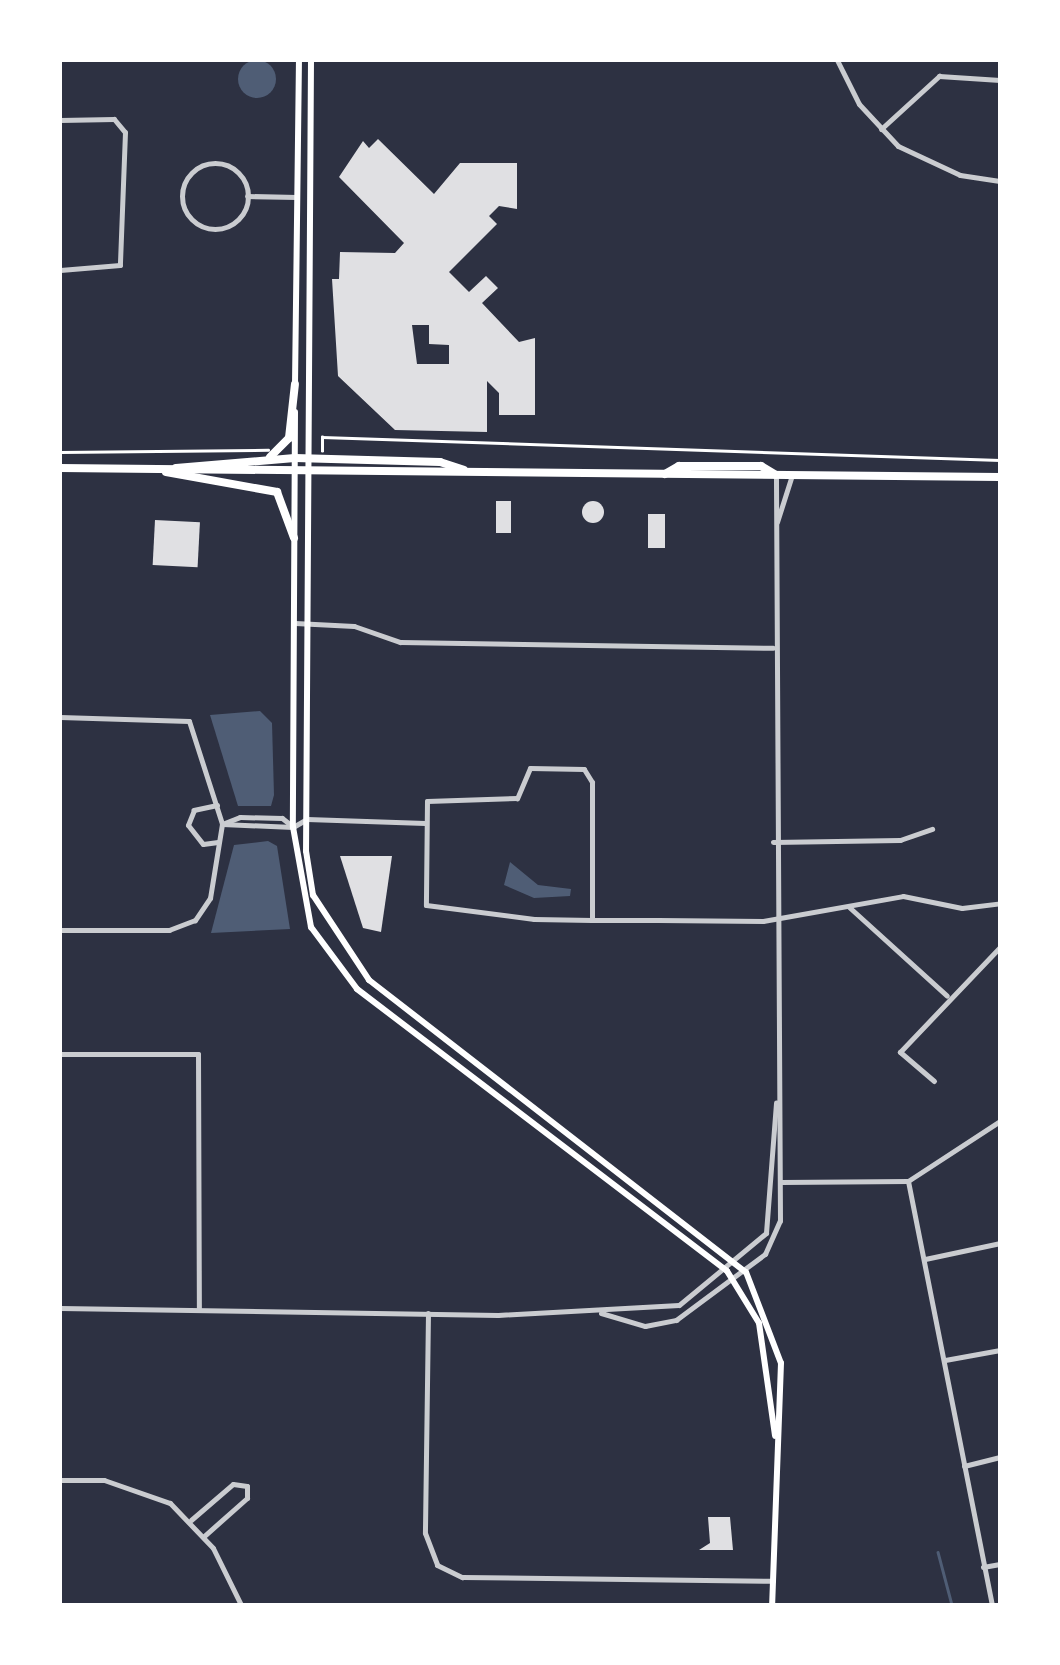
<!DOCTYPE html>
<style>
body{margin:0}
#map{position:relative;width:1060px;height:1665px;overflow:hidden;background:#2d3142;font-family:"Archivo Narrow",sans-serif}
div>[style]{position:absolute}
.water>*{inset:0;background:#4f5d75}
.round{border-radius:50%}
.stream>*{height:2.5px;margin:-1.25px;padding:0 1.25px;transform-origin:1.25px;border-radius:1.25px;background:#4f5d75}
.building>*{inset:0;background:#e0e0e3;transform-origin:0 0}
.path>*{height:2.5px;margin:-1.25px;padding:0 1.25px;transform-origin:1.25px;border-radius:1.25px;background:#fff}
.minor>*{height:5px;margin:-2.5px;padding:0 2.5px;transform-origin:2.5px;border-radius:2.5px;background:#caccd0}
.minor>.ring{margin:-2.5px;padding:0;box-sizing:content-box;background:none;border:5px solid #caccd0;border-radius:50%}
.secondary>*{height:6px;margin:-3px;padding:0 3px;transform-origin:3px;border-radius:3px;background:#fff}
.primary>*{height:8px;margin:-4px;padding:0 4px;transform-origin:4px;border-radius:4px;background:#fff}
span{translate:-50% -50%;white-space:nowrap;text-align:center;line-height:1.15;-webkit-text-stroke:8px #fff;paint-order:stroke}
.frame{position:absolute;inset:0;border:62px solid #fff;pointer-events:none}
</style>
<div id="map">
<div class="water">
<div class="round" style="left:238px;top:60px;width:38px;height:38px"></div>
<div style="clip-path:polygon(260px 711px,272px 723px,274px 795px,271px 806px,238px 806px,210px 715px)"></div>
<div style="clip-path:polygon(268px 841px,277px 846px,290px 929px,211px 933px,234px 845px)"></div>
<div style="clip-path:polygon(510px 862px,538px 885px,571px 889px,570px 896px,534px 898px,504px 885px)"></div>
</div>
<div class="stream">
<div style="left:938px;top:1552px;width:55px;rotate:75.2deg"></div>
</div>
<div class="building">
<div style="clip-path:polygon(evenodd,378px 139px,434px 194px,460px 163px,517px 163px,517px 209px,499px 206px,489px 216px,497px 224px,449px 272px,469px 292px,486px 276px,498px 288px,482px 303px,519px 342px,535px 338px,535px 415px,499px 415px,499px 393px,487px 381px,487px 432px,395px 430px,338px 376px,332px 279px,339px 279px,340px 252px,395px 253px,404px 243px,339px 177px,363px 141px,369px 148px,378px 139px,412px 325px,429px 325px,429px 344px,449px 345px,449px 364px,417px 364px,412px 325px)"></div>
<div class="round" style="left:582px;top:501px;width:22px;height:22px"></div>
<div style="left:496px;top:501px;width:15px;height:32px"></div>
<div style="left:648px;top:514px;width:17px;height:34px"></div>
<div style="left:155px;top:520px;width:45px;height:45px;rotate:3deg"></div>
<div style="clip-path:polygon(340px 856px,392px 856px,381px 932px,363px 928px)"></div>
<div style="clip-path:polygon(708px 1517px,730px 1517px,733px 1550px,699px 1550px,710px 1543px)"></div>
</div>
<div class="path">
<div style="left:322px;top:451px;width:14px;rotate:-90deg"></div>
<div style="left:322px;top:437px;width:678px;rotate:1.94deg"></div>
<div style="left:60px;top:452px;width:208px;rotate:-0.6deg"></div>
</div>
<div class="minor">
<div style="left:837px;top:60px;width:49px;rotate:63.4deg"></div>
<div style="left:859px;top:104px;width:57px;rotate:47.1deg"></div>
<div style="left:898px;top:146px;width:68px;rotate:25.1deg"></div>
<div style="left:960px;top:175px;width:40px;rotate:8.5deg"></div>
<div style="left:60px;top:120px;width:54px;rotate:-1.1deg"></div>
<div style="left:114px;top:119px;width:17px;rotate:50deg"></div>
<div style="left:125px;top:132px;width:133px;rotate:92.2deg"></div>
<div style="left:120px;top:265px;width:60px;rotate:175.2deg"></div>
<div style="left:881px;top:129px;width:79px;rotate:-42.4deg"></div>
<div style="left:939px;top:76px;width:61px;rotate:3.8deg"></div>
<div class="ring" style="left:182px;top:163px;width:61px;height:61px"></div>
<div style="left:247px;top:196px;width:50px;rotate:1.1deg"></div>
<div style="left:777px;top:522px;width:49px;rotate:-72.3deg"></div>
<div style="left:295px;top:623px;width:59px;rotate:2.9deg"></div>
<div style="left:354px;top:626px;width:49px;rotate:19.2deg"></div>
<div style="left:400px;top:642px;width:373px;rotate:0.9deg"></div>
<div style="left:60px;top:717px;width:129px;rotate:1.8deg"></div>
<div style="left:189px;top:721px;width:108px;rotate:72.2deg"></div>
<div style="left:222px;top:824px;width:75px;rotate:99.2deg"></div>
<div style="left:210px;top:898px;width:27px;rotate:124deg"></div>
<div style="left:195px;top:920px;width:28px;rotate:159deg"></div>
<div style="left:169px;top:930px;width:109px;rotate:180deg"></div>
<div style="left:217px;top:805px;width:24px;rotate:168deg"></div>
<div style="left:194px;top:810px;width:16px;rotate:112deg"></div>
<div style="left:188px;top:825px;width:24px;rotate:52deg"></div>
<div style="left:203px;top:844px;width:15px;rotate:-8deg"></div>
<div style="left:240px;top:817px;width:42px;rotate:1.4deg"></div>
<div style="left:282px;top:818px;width:14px;rotate:39deg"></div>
<div style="left:293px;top:827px;width:71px;rotate:-177.6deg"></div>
<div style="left:222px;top:824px;width:19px;rotate:-21deg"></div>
<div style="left:293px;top:827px;width:16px;rotate:-30deg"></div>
<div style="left:307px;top:819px;width:118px;rotate:1.9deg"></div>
<div style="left:773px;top:842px;width:127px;rotate:-0.9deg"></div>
<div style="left:900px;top:840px;width:34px;rotate:-19deg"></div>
<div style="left:849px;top:907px;width:132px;rotate:42.2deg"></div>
<div style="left:592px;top:920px;width:138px;rotate:-90deg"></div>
<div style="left:592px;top:782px;width:15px;rotate:-122deg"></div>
<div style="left:584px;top:769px;width:54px;rotate:-178.9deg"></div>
<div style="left:530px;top:768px;width:33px;rotate:113deg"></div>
<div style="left:517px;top:798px;width:90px;rotate:178.1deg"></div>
<div style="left:427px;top:801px;width:104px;rotate:90.6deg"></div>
<div style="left:426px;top:905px;width:109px;rotate:7.4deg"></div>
<div style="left:534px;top:919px;width:58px;rotate:1deg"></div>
<div style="left:592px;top:920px;width:66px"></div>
<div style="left:658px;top:920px;width:105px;rotate:0.5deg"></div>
<div style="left:763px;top:921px;width:142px;rotate:-10.1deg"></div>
<div style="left:903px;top:896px;width:60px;rotate:11.5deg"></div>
<div style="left:962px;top:908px;width:38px;rotate:-7deg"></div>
<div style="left:60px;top:1054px;width:138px"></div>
<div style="left:198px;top:1054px;width:254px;rotate:89.8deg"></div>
<div style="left:934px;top:1081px;width:45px;rotate:-139.5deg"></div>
<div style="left:900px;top:1052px;width:145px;rotate:-46.4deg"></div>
<div style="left:908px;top:1181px;width:432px;rotate:78.8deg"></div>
<div style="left:781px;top:1182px;width:127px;rotate:-0.5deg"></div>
<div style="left:908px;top:1181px;width:110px;rotate:-33.1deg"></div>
<div style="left:925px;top:1259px;width:77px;rotate:-12deg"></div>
<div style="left:60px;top:1308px;width:438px;rotate:0.9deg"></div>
<div style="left:498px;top:1315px;width:181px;rotate:-3.2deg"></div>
<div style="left:679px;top:1305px;width:113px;rotate:-39.6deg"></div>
<div style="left:766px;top:1233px;width:131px;rotate:-85.6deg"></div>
<div style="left:428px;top:1313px;width:220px;rotate:90.8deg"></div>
<div style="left:425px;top:1533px;width:34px;rotate:69deg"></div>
<div style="left:437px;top:1565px;width:28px;rotate:26deg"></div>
<div style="left:462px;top:1577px;width:311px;rotate:0.7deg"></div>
<div style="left:601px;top:1313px;width:46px;rotate:16.5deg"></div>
<div style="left:645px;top:1326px;width:32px;rotate:-11deg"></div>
<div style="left:676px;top:1320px;width:111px;rotate:-36.6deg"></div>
<div style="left:765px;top:1254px;width:36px;rotate:-66deg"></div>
<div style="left:780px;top:1221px;width:744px;rotate:-90.31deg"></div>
<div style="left:945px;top:1360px;width:56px;rotate:-10.3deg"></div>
<div style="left:964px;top:1466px;width:37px;rotate:-14deg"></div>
<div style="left:60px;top:1480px;width:44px"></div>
<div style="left:104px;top:1480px;width:70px;rotate:19.2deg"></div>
<div style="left:170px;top:1503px;width:62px;rotate:46.3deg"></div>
<div style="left:213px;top:1548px;width:64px;rotate:63.8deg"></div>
<div style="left:191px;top:1520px;width:55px;rotate:-40.6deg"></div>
<div style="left:233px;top:1484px;width:14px;rotate:8deg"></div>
<div style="left:247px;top:1486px;width:12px;rotate:90deg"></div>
<div style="left:247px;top:1498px;width:57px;rotate:138.5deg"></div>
<div style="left:983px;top:1567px;width:17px;rotate:-10deg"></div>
<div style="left:60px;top:1605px;width:1px"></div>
</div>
<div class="secondary">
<div style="left:311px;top:60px;width:791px;rotate:90.36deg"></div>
<div style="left:306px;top:851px;width:45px;rotate:81deg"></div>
<div style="left:313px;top:895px;width:102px;rotate:56.6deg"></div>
<div style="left:369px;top:980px;width:477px;rotate:37.8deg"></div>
<div style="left:746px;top:1272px;width:97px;rotate:69deg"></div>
<div style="left:781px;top:1363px;width:242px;rotate:92.1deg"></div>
<div style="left:295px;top:385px;width:325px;rotate:-89.3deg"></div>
<div style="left:295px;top:412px;width:415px;rotate:90.3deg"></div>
<div style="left:293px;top:827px;width:102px;rotate:79.8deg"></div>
<div style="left:311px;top:927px;width:77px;rotate:53.4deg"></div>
<div style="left:357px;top:989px;width:465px;rotate:37.3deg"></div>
<div style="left:727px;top:1271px;width:61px;rotate:58.4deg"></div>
<div style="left:759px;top:1323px;width:114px;rotate:81.9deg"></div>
</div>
<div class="primary">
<div style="left:270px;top:457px;width:27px;rotate:-45deg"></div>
<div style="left:289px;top:438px;width:54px;rotate:-83.7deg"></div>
<div style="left:60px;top:468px;width:940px;rotate:0.55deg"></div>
<div style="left:176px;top:468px;width:119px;rotate:-4.8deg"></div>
<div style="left:295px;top:458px;width:145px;rotate:1.6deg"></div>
<div style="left:440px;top:462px;width:25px;rotate:18deg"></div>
<div style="left:166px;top:472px;width:113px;rotate:10.2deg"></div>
<div style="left:277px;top:492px;width:49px;rotate:69.7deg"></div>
<div style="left:665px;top:474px;width:16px;rotate:-30deg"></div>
<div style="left:679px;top:466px;width:82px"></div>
<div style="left:761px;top:466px;width:17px;rotate:31deg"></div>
</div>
<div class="frame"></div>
</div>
